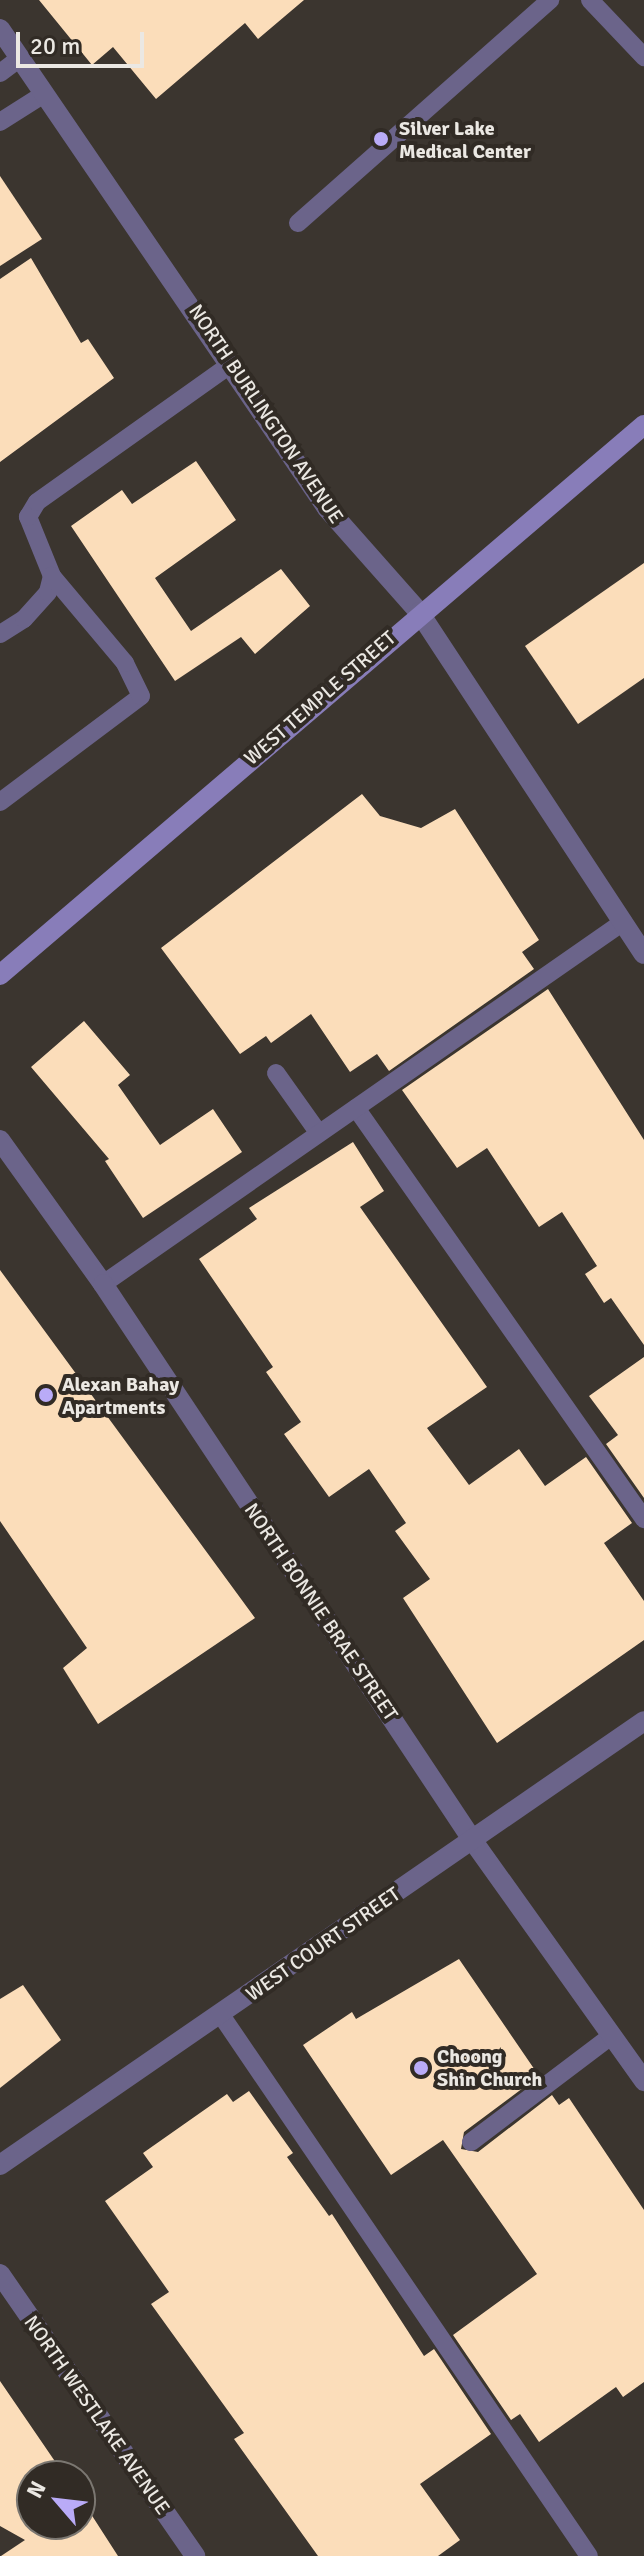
<!DOCTYPE html>
<style>
body{margin:0}
#map{position:relative;width:644px;height:2556px;overflow:hidden;background:#3b352f;font-family:Signika,sans-serif}
div>[style]{position:absolute}
.building>*{inset:0;background:#fbddba}
.lane>*{height:18px;margin:-9px;padding:0 9px;transform-origin:9px;border-radius:9px;background:#6b648a}
.street>*{height:20px;margin:-10px;padding:0 10px;transform-origin:10px;border-radius:10px;background:#6b648a}
.secondary>*{height:20px;margin:-10px;padding:0 10px;transform-origin:10px;border-radius:10px;background:#887db9}
.dots>*{width:22px;height:22px;translate:-50% -50%;box-sizing:border-box;border:4px solid #312b25;border-radius:50%}
span{translate:-50% -50%;white-space:nowrap;text-align:center;line-height:1.15;-webkit-text-stroke:8px #312b25;paint-order:stroke}
.poi-label{font-size:20px;color:#ebe8e3;font-weight:700}
.left{translate:0 -50%;text-align:left}
.street-label{font-size:20px;color:#ebe8e3}
.north{position:absolute;left:16px;top:2460px;width:80px;height:80px;box-sizing:border-box;background:#312b25;border:2px solid #7b7771;border-radius:50%;rotate:298deg;font-size:22px;font-weight:700;line-height:32px;text-align:center;color:#ebe8e3}
.north::after{content:'';display:block;margin:auto;width:28px;height:36px;background:#b9abf7;clip-path:polygon(50% 0,100% 100%,50% 72%,0 100%)}
.scale{position:absolute;left:16px;top:32px;width:128px;height:36px;box-sizing:border-box;border:4px solid #ebe8e3;border-top:0;padding-left:10px;font-size:24px;line-height:28px;white-space:nowrap;color:#ebe8e3;-webkit-text-stroke:6px #312b25;paint-order:stroke}
</style>
<div id="map">
<div class="building">
<div style="clip-path:polygon(39px 0,304px 0,258px 39px,245px 23px,156px 99px,113px 47px,92px 65px)"></div>
<div style="clip-path:polygon(0 176px,42px 239px,0 266px)"></div>
<div style="clip-path:polygon(31px 258px,81px 343px,88px 339px,114px 378px,0 462px,0 279px)"></div>
<div style="clip-path:polygon(196px 461px,236px 520px,155px 578px,191px 631px,281px 569px,310px 606px,255px 654px,241px 637px,175px 681px,71px 526px,122px 490px,132px 504px)"></div>
<div style="clip-path:polygon(644px 563px,644px 678px,578px 724px,525px 646px)"></div>
<div style="clip-path:polygon(362px 794px,380px 816px,421px 828px,455px 809px,539px 940px,522px 952px,534px 969px,389px 1071px,377px 1054px,350px 1072px,311px 1014px,271px 1043px,266px 1036px,240px 1054px,161px 948px)"></div>
<div style="clip-path:polygon(548px 989px,644px 1140px,644px 1345px,611px 1298px,604px 1303px,585px 1274px,597px 1266px,562px 1212px,539px 1227px,487px 1148px,457px 1168px,402px 1090px)"></div>
<div style="clip-path:polygon(84px 1021px,130px 1075px,118px 1085px,160px 1145px,213px 1109px,242px 1152px,143px 1218px,105px 1161px,109px 1159px,31px 1067px)"></div>
<div style="clip-path:polygon(353px 1142px,384px 1191px,360px 1207px,487px 1387px,427px 1428px,469px 1485px,519px 1449px,545px 1486px,586px 1457px,632px 1523px,604px 1543px,644px 1601px,644px 1640px,497px 1743px,403px 1598px,430px 1579px,395px 1531px,406px 1523px,369px 1469px,329px 1497px,284px 1434px,301px 1422px,266px 1372px,273px 1367px,199px 1259px,257px 1219px,249px 1208px)"></div>
<div style="clip-path:polygon(0 1270px,255px 1618px,98px 1724px,63px 1668px,87px 1648px,0 1521px)"></div>
<div style="clip-path:polygon(644px 1357px,644px 1498px,606px 1444px,618px 1435px,589px 1396px)"></div>
<div style="clip-path:polygon(459px 1959px,539px 2076px,464px 2132px,461px 2149px,478px 2152px,552px 2095px,559px 2105px,569px 2098px,644px 2210px,644px 2382px,623px 2397px,616px 2387px,539px 2442px,520px 2414px,511px 2420px,453px 2335px,537px 2274px,443px 2140px,391px 2175px,303px 2045px,352px 2012px,356px 2019px)"></div>
<div style="clip-path:polygon(23px 1985px,61px 2040px,0 2088px,0 1999px)"></div>
<div style="clip-path:polygon(249px 2091px,293px 2153px,287px 2157px,329px 2216px,332px 2214px,424px 2356px,434px 2349px,491px 2434px,420px 2484px,460px 2540px,438px 2556px,318px 2556px,234px 2439px,244px 2433px,151px 2304px,169px 2292px,105px 2201px,153px 2167px,143px 2153px,227px 2094px,233px 2102px)"></div>
<div style="clip-path:polygon(0 2381px,65px 2476px,32px 2476px,32px 2524px,80px 2524px,80px 2497px,118px 2556px,1px 2556px,25px 2540px,0 2526px)"></div>
</div>
<div class="lane">
<div style="left:590px;top:0;width:79px;rotate:46.5deg"></div>
<div style="left:0;top:73px;width:25px;rotate:-37deg"></div>
<div style="left:0;top:122px;width:52px;rotate:-32.5deg"></div>
<div style="left:298px;top:223px;width:337px;rotate:-41.5deg"></div>
<div style="left:0;top:634px;width:28px;rotate:-32deg"></div>
<div style="left:24px;top:619px;width:36px;rotate:-48deg"></div>
<div style="left:48px;top:592px;width:16px;rotate:-76deg"></div>
<div style="left:52px;top:576px;width:64px;rotate:-112.1deg"></div>
<div style="left:28px;top:517px;width:17px;rotate:-59deg"></div>
<div style="left:37px;top:502px;width:238px;rotate:-35.4deg"></div>
<div style="left:0;top:802px;width:176px;rotate:-36.9deg"></div>
<div style="left:141px;top:696px;width:37px;rotate:-116deg"></div>
<div style="left:125px;top:663px;width:114px;rotate:-130deg"></div>
<div style="left:276px;top:1073px;width:72px;rotate:54.6deg"></div>
<div style="left:356px;top:1108px;width:502px;rotate:54.98deg"></div>
<div style="left:103px;top:1284px;width:634px;rotate:-34.84deg"></div>
<div style="left:221px;top:2015px;width:654px;rotate:55.78deg"></div>
<div style="left:471px;top:2142px;width:176px;rotate:-37.1deg"></div>
</div>
<div class="street">
<div style="left:0;top:29px;width:580px;rotate:55.68deg"></div>
<div style="left:327px;top:508px;width:139px;rotate:48.5deg"></div>
<div style="left:419px;top:612px;width:409px;rotate:56.7deg"></div>
<div style="left:0;top:1140px;width:177px;rotate:54.4deg"></div>
<div style="left:103px;top:1284px;width:669px;rotate:56.4deg"></div>
<div style="left:473px;top:1841px;width:295px;rotate:54.5deg"></div>
<div style="left:0;top:2165px;width:782px;rotate:-34.58deg"></div>
<div style="left:0;top:2274px;width:343px;rotate:55.3deg"></div>
</div>
<div class="secondary">
<div style="left:0;top:975px;width:847px;rotate:-40.5deg"></div>
</div>
<div class="dots">
<div style="left:381px;top:139px;background:#b9abf7"></div>
<div style="left:46px;top:1395px;background:#b9abf7"></div>
<div style="left:421px;top:2068px;background:#b9abf7"></div>
</div>
<div class="poi-label">
<span class="left" style="left:399px;top:140px">Silver Lake<br>Medical Center</span>
<span class="left" style="left:62px;top:1396px">Alexan Bahay<br>Apartments</span>
<span class="left" style="left:437px;top:2068px">Choong<br>Shin Church</span>
</div>
<div class="street-label">
<span style="left:266px;top:414px;rotate:56deg">NORTH BURLINGTON AVENUE</span>
<span style="left:320px;top:698px;rotate:-41deg">WEST TEMPLE STREET</span>
<span style="left:321px;top:1612px;rotate:56deg">NORTH BONNIE BRAE STREET</span>
<span style="left:323px;top:1944px;rotate:-35deg">WEST COURT STREET</span>
<span style="left:97px;top:2415px;rotate:55deg">NORTH WESTLAKE AVENUE</span>
</div>
<div class="north">N</div>
<div class="scale">20 m</div>
</div>
